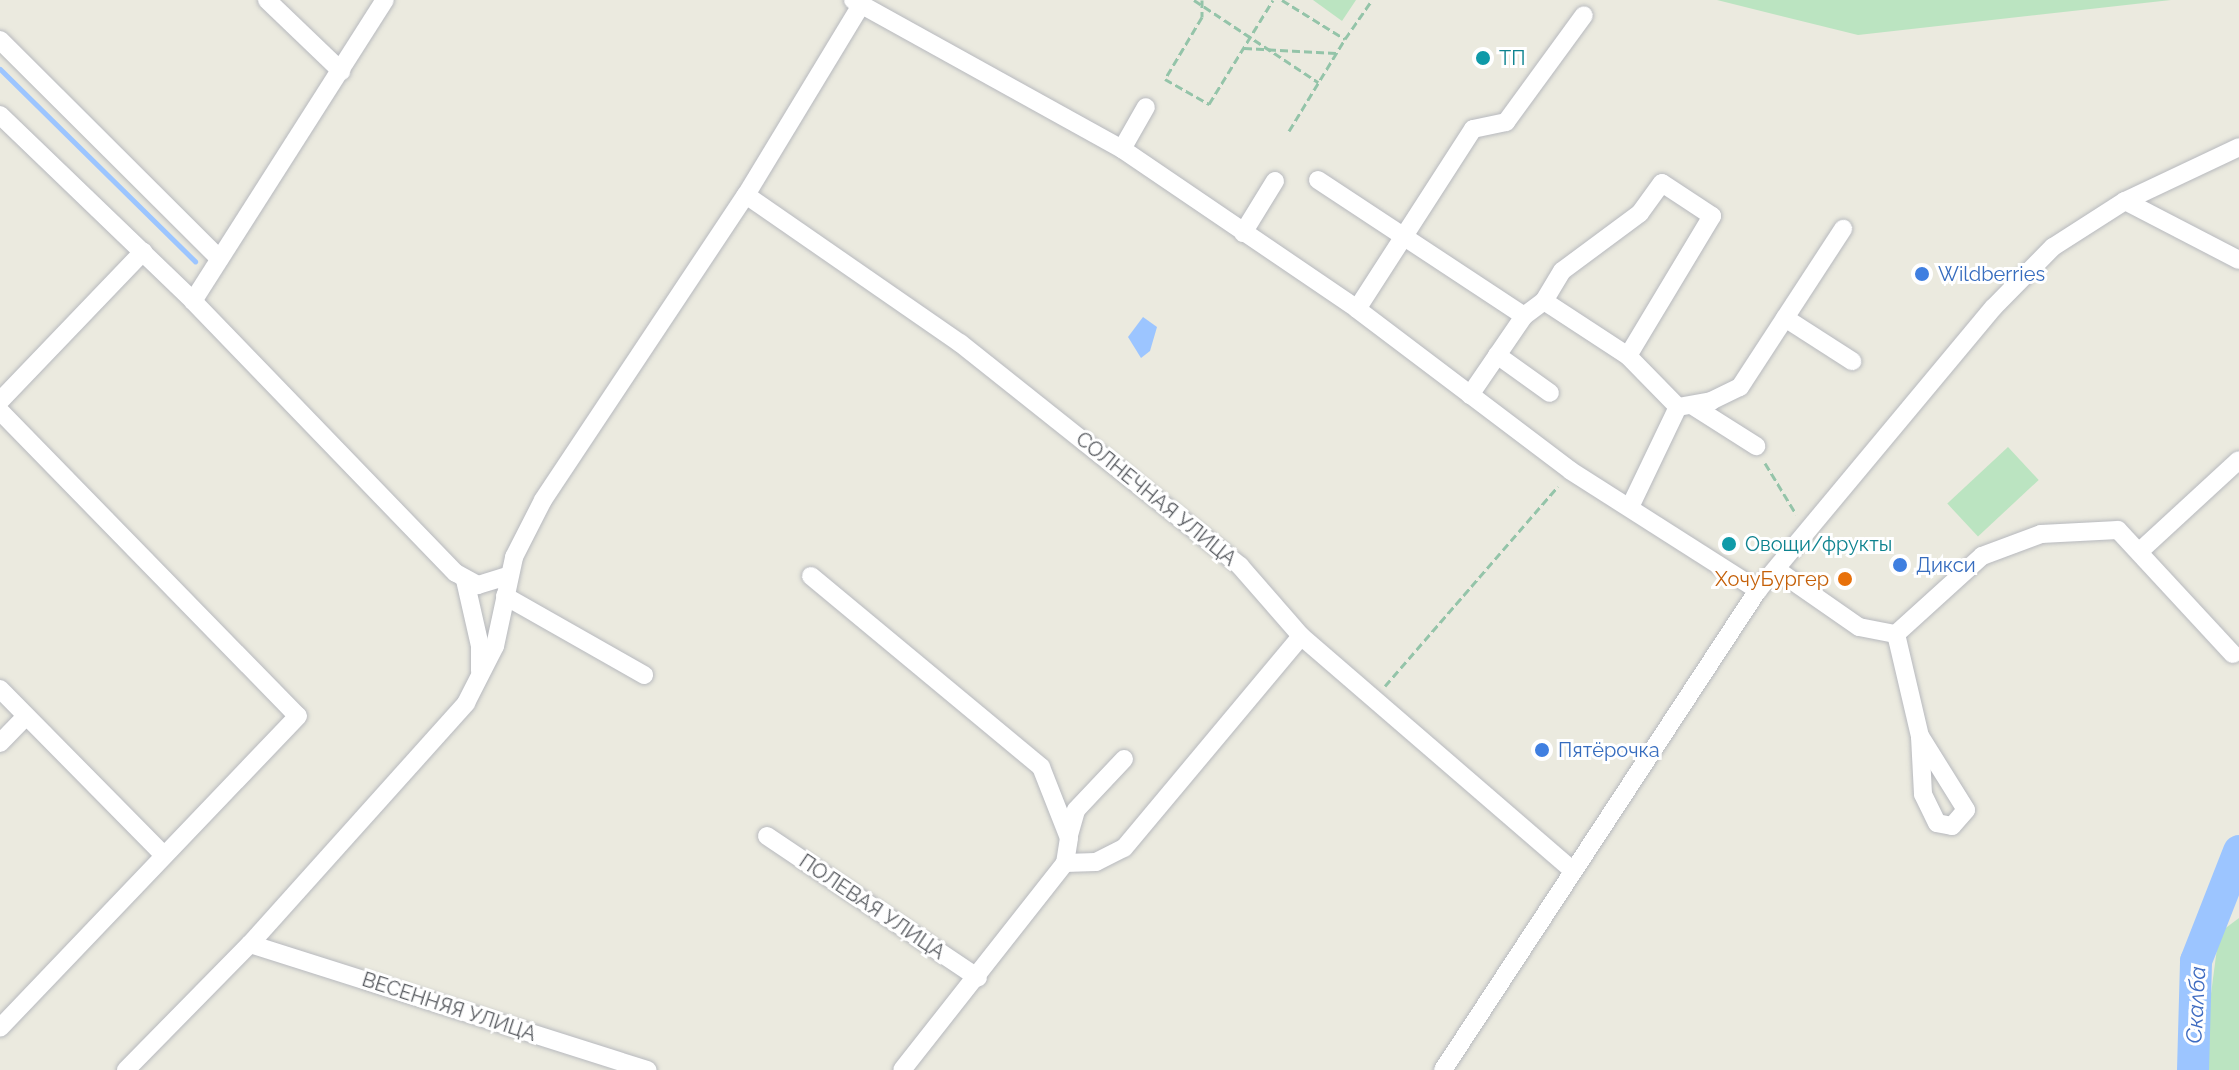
<!DOCTYPE html>
<meta charset="utf-8">
<style>
body{margin:0}
#map{position:relative;width:2239px;height:1070px;overflow:hidden;background:#ebeadf;font-family:Raleway,sans-serif}
div>[style]{position:absolute}
.green>*{inset:0;background:#bbe4c1;transform-origin:0 0}
.water>*{inset:0;background:#9cc5ff}
.stream>*{height:5px;margin:-2.5px;padding:0 2.5px;transform-origin:2.5px;border-radius:2.5px;background:#9cc5ff}
.river>*{height:32px;margin:-16px;padding:0 16px;transform-origin:16px;border-radius:16px;background:#9cc5ff}
.path>*{height:3px;margin-top:-1.5px;transform-origin:0;background:repeating-linear-gradient(90deg,#94c4a9 0 8px,transparent 0 12px)}
.roads{filter:drop-shadow(0 0 2px #b7b9be) drop-shadow(0 0 2px #b7b9be)}
.minor>*{height:18px;margin:-9px;padding:0 9px;transform-origin:9px;border-radius:9px;background:#fff}
.dots>*{width:22px;height:22px;translate:-50% -50%;box-sizing:border-box;border:4px solid #fff;border-radius:50%}
span{translate:-50% -50%;white-space:nowrap;text-align:center;line-height:1.15;-webkit-text-stroke:6px #fff;paint-order:stroke}
.culture-label{font-size:20px;color:#0d838f}
.left{translate:0 -50%;text-align:left}
.shop-label{font-size:20px;color:#366cbe}
.street-label{font-size:20px;color:#585b60}
.food-label{font-size:20px;color:#c56008}
.right{translate:-100% -50%;text-align:right}
.water-label{font-size:22px;color:#3f6cc1;font-style:italic}
</style>
<div id="map">
<div class="green">
<div style="clip-path:polygon(1313px 0,1356px 0,1342px 21px)"></div>
<div style="clip-path:polygon(1717px 0,2171px 0,1858px 35px)"></div>
<div style="left:2008px;top:447px;width:45px;height:83px;rotate:47deg"></div>
<div style="clip-path:polygon(2239px 918px,2239px 1070px,2201px 1070px,2219px 933px)"></div>
</div>
<div class="water">
<div style="clip-path:polygon(1143px 317px,1157px 327px,1150px 351px,1141px 358px,1128px 337px)"></div>
</div>
<div class="stream">
<div style="left:0;top:69px;width:274px;rotate:44.6deg"></div>
</div>
<div class="river">
<div style="left:2193px;top:1070px;width:109px;rotate:-88.4deg"></div>
<div style="left:2196px;top:961px;width:118px;rotate:-68.6deg"></div>
</div>
<div class="path">
<div style="left:1194px;top:0;width:149px;rotate:33.5deg"></div>
<div style="left:1202px;top:0;width:17px;rotate:90deg"></div>
<div style="left:1202px;top:17px;width:72px;rotate:120.8deg"></div>
<div style="left:1165px;top:79px;width:51px;rotate:29.6deg"></div>
<div style="left:1209px;top:104px;width:122px;rotate:-58.4deg"></div>
<div style="left:1282px;top:0;width:74px;rotate:31.8deg"></div>
<div style="left:1345px;top:39px;width:47px;rotate:-55.3deg"></div>
<div style="left:1244px;top:48px;width:92px;rotate:3.1deg"></div>
<div style="left:1289px;top:131px;width:108px;rotate:-58.7deg"></div>
<div style="left:1765px;top:463px;width:60px;rotate:58.7deg"></div>
<div style="left:1385px;top:686px;width:264px;rotate:-49.1deg"></div>
</div>
<div class="roads">
<div class="minor">
<div style="left:267px;top:0;width:103px;rotate:43.8deg"></div>
<div style="left:853px;top:0;width:308px;rotate:29deg"></div>
<div style="left:1122px;top:149px;width:284px;rotate:34.2deg"></div>
<div style="left:1357px;top:309px;width:268px;rotate:37.1deg"></div>
<div style="left:1571px;top:471px;width:222px;rotate:32.5deg"></div>
<div style="left:0;top:40px;width:310px;rotate:44.9deg"></div>
<div style="left:0;top:115px;width:268px;rotate:43.9deg"></div>
<div style="left:193px;top:301px;width:378px;rotate:46deg"></div>
<div style="left:456px;top:573px;width:25px;rotate:29deg"></div>
<div style="left:478px;top:585px;width:31px;rotate:-17deg"></div>
<div style="left:1122px;top:149px;width:48px;rotate:-60.3deg"></div>
<div style="left:1318px;top:180px;width:247px;rotate:33.4deg"></div>
<div style="left:746px;top:195px;width:260px;rotate:34.7deg"></div>
<div style="left:960px;top:343px;width:358px;rotate:38.5deg"></div>
<div style="left:1240px;top:566px;width:93px;rotate:48.9deg"></div>
<div style="left:1301px;top:636px;width:358px;rotate:40.8deg"></div>
<div style="left:2125px;top:201px;width:128px;rotate:27.4deg"></div>
<div style="left:1243px;top:233px;width:61px;rotate:-58.4deg"></div>
<div style="left:193px;top:301px;width:357px;rotate:-57.5deg"></div>
<div style="left:1544px;top:301px;width:100px;rotate:33.2deg"></div>
<div style="left:1628px;top:356px;width:71px;rotate:45.6deg"></div>
<div style="left:1357px;top:309px;width:214px;rotate:-57.2deg"></div>
<div style="left:1473px;top:129px;width:34px;rotate:-12deg"></div>
<div style="left:1506px;top:122px;width:132px;rotate:-53.9deg"></div>
<div style="left:1785px;top:318px;width:80px;rotate:32.7deg"></div>
<div style="left:1497px;top:355px;width:65px;rotate:35.6deg"></div>
<div style="left:1470px;top:395px;width:96px;rotate:-55.6deg"></div>
<div style="left:1524px;top:316px;width:25px;rotate:-37deg"></div>
<div style="left:1544px;top:301px;width:35px;rotate:-59deg"></div>
<div style="left:1562px;top:271px;width:97px;rotate:-36.6deg"></div>
<div style="left:1640px;top:213px;width:37px;rotate:-54deg"></div>
<div style="left:1662px;top:183px;width:60px;rotate:33.4deg"></div>
<div style="left:1712px;top:216px;width:163px;rotate:121deg"></div>
<div style="left:0;top:401px;width:207px;rotate:-46.2deg"></div>
<div style="left:1693px;top:406px;width:75px;rotate:32.4deg"></div>
<div style="left:0;top:411px;width:426px;rotate:45.7deg"></div>
<div style="left:298px;top:716px;width:431px;rotate:133.7deg"></div>
<div style="left:1630px;top:507px;width:111px;rotate:-64.4deg"></div>
<div style="left:1678px;top:407px;width:34px;rotate:-10deg"></div>
<div style="left:1711px;top:401px;width:32px;rotate:-26deg"></div>
<div style="left:1740px;top:387px;width:189px;rotate:-56.9deg"></div>
<div style="left:2140px;top:551px;width:134px;rotate:-42.6deg"></div>
<div style="left:1777px;top:570px;width:100px;rotate:34.8deg"></div>
<div style="left:1859px;top:627px;width:38px;rotate:11deg"></div>
<div style="left:1896px;top:634px;width:105px;rotate:76.8deg"></div>
<div style="left:1920px;top:736px;width:87px;rotate:58.1deg"></div>
<div style="left:1966px;top:810px;width:21px;rotate:131deg"></div>
<div style="left:1952px;top:826px;width:15px;rotate:-169deg"></div>
<div style="left:1937px;top:823px;width:32px;rotate:-116deg"></div>
<div style="left:1923px;top:794px;width:58px;rotate:-93deg"></div>
<div style="left:811px;top:576px;width:299px;rotate:39.7deg"></div>
<div style="left:1041px;top:767px;width:76px;rotate:68.5deg"></div>
<div style="left:1069px;top:838px;width:25px;rotate:99deg"></div>
<div style="left:1065px;top:863px;width:263px;rotate:128.2deg"></div>
<div style="left:465px;top:580px;width:68px;rotate:77.2deg"></div>
<div style="left:480px;top:646px;width:25px;rotate:90deg"></div>
<div style="left:505px;top:596px;width:160px;rotate:29.6deg"></div>
<div style="left:1896px;top:634px;width:116px;rotate:-42.2deg"></div>
<div style="left:1982px;top:556px;width:63px;rotate:-20.4deg"></div>
<div style="left:2041px;top:534px;width:77px;rotate:-3deg"></div>
<div style="left:2118px;top:530px;width:169px;rotate:47.2deg"></div>
<div style="left:0;top:689px;width:231px;rotate:45.4deg"></div>
<div style="left:0;top:743px;width:37px;rotate:-46deg"></div>
<div style="left:1069px;top:835px;width:26px;rotate:-74deg"></div>
<div style="left:1076px;top:810px;width:70px;rotate:-46.7deg"></div>
<div style="left:767px;top:836px;width:254px;rotate:33.9deg"></div>
<div style="left:1065px;top:863px;width:31px;rotate:-2deg"></div>
<div style="left:1096px;top:862px;width:31px;rotate:-27deg"></div>
<div style="left:1124px;top:848px;width:276px;rotate:-50.1deg"></div>
<div style="left:250px;top:944px;width:417px;rotate:17.6deg"></div>
<div style="left:126px;top:1070px;width:177px;rotate:-45.5deg"></div>
<div style="left:250px;top:944px;width:324px;rotate:-48.1deg"></div>
<div style="left:466px;top:703px;width:64px;rotate:-63deg"></div>
<div style="left:495px;top:646px;width:91px;rotate:-77.9deg"></div>
<div style="left:514px;top:557px;width:64px;rotate:-63deg"></div>
<div style="left:543px;top:500px;width:366px;rotate:-56.4deg"></div>
<div style="left:746px;top:195px;width:222px;rotate:-58.8deg"></div>
<div style="left:1443px;top:1070px;width:574px;rotate:-56.73deg"></div>
<div style="left:1758px;top:590px;width:367px;rotate:-50.2deg"></div>
<div style="left:1993px;top:308px;width:86px;rotate:-45.5deg"></div>
<div style="left:2053px;top:247px;width:85px;rotate:-32.6deg"></div>
<div style="left:2125px;top:201px;width:126px;rotate:-25.3deg"></div>
</div>
</div>
<div class="dots">
<div style="left:1483px;top:58px;background:#0f9aa8"></div>
<div style="left:1922px;top:274px;background:#3f7fe0"></div>
<div style="left:1729px;top:544px;background:#0f9aa8"></div>
<div style="left:1900px;top:565px;background:#3f7fe0"></div>
<div style="left:1845px;top:579px;background:#e8710a"></div>
<div style="left:1542px;top:750px;background:#3f7fe0"></div>
</div>
<div class="culture-label">
<span class="left" style="left:1499px;top:58px">ТП</span>
<span class="left" style="left:1745px;top:544px">Овощи/фрукты</span>
</div>
<div class="shop-label">
<span class="left" style="left:1938px;top:274px">Wildberries</span>
<span class="left" style="left:1916px;top:565px">Дикси</span>
<span class="left" style="left:1558px;top:750px">Пятёрочка</span>
</div>
<div class="street-label">
<span style="left:1156px;top:499px;rotate:39deg">СОЛНЕЧНАЯ УЛИЦА</span>
<span style="left:872px;top:907px;rotate:34deg">ПОЛЕВАЯ УЛИЦА</span>
<span style="left:449px;top:1007px;rotate:18deg">ВЕСЕННЯЯ УЛИЦА</span>
</div>
<div class="food-label">
<span class="right" style="left:1829px;top:579px">ХочуБургер</span>
</div>
<div class="water-label">
<span style="left:2196px;top:1005px;rotate:-87deg">Скалба</span>
</div>
</div>
